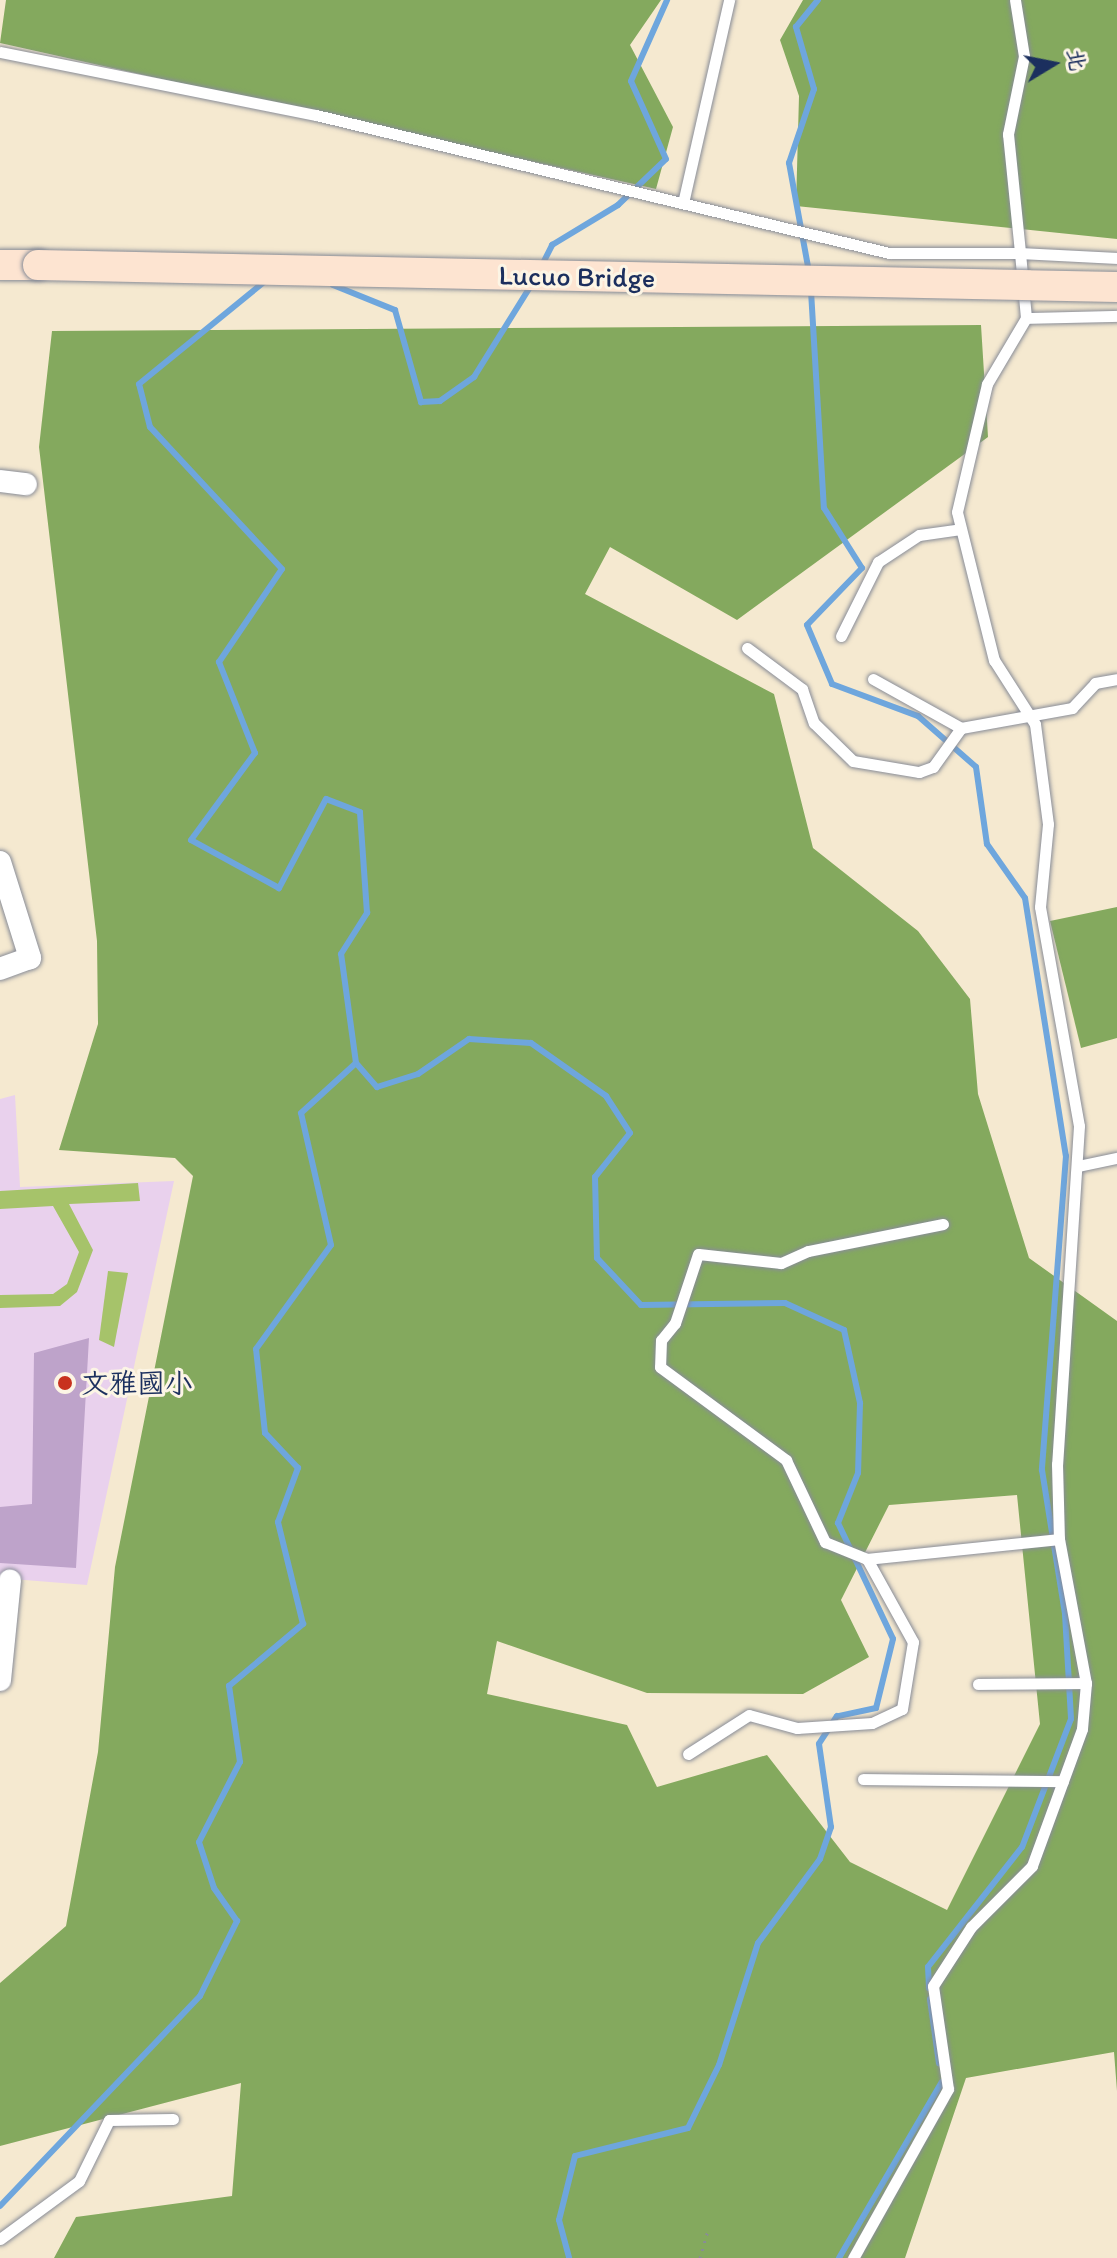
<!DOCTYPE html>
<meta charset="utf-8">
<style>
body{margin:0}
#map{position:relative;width:1117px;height:2258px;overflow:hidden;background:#f5e9d0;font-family:Itim,"LXGW WenKai TC",sans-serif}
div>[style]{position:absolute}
.built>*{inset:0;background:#e9d1ed}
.green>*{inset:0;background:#a6c36a}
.forest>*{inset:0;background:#84a95e}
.stream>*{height:6px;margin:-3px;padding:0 3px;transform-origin:3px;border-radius:3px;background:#6ea6dd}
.building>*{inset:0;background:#bea3ca}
.path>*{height:3px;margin-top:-1.5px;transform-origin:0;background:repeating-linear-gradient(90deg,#888c97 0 2px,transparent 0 8px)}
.roads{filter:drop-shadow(0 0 2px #888c97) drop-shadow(0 0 2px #888c97)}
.lane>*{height:11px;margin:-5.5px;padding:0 5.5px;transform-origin:5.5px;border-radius:5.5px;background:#fff}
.street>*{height:22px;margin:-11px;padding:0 11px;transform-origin:11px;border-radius:11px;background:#fff}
.secondary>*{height:30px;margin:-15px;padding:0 15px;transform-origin:15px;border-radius:15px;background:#fde4d1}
.bridges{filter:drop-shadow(0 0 2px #888c97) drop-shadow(0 0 2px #888c97)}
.secondary-bridge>*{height:30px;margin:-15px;padding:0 15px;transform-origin:15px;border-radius:15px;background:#fde4d1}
.dots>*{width:22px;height:22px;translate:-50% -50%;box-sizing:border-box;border:4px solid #fcf5e5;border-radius:50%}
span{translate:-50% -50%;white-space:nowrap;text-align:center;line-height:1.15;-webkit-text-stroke:6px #fcf5e5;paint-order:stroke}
.street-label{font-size:28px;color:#1b2f5e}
.poi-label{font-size:28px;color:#1b2f5e}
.left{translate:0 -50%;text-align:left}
.north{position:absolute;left:1013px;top:24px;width:80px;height:80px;-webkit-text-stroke:6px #fcf5e5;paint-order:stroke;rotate:80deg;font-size:22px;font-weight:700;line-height:32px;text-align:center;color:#1b2f5e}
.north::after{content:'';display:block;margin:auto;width:28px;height:36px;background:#1b2f5e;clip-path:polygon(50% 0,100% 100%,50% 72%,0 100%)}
</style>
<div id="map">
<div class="built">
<div style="clip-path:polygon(15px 1095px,20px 1187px,174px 1181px,87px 1585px,0 1578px,0 1099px)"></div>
</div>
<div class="green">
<div style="clip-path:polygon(138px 1183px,140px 1201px,69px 1204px,93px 1250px,77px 1292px,60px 1306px,0 1308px,0 1295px,53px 1294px,67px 1284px,79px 1252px,53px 1206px,0 1209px,0 1191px)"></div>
<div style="clip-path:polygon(108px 1271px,128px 1273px,114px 1347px,99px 1340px)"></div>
</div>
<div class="forest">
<div style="clip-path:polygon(6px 0,661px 0,630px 45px,673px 127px,656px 189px,0 43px)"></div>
<div style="clip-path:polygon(803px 0,1117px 0,1117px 239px,796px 206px,799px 96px,780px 40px)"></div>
<div style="clip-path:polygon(evenodd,981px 325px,988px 437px,737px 620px,610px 547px,585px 594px,774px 694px,813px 848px,918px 931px,970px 999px,978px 1094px,1029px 1258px,1117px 1321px,1117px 2091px,1114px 2052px,966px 2078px,905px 2258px,54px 2258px,76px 2217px,232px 2196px,241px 2083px,0 2146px,0 1983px,66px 1926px,98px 1752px,115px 1567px,193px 1176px,175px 1158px,59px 1150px,98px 1024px,97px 941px,39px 447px,52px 331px,981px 325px,1017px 1495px,1040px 1724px,947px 1910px,850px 1862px,767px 1755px,657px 1787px,627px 1725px,487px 1694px,497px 1641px,647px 1693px,803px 1694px,869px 1657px,841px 1600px,889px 1505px,1017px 1495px)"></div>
<div style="clip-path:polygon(1117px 907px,1117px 1038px,1081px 1048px,1050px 921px)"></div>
</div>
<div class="stream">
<div style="left:541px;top:267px;width:25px;rotate:-63deg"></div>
<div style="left:552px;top:245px;width:77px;rotate:-31.2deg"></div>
<div style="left:618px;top:205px;width:66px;rotate:-43.8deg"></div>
<div style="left:666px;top:159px;width:85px;rotate:-114.2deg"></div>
<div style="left:631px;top:81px;width:89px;rotate:-66deg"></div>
<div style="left:809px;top:272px;width:111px;rotate:-100.4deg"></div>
<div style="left:789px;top:163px;width:78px;rotate:-71.3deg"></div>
<div style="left:814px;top:89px;width:65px;rotate:-106.2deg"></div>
<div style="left:796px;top:27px;width:35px;rotate:-51deg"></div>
<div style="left:333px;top:285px;width:67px;rotate:22deg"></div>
<div style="left:395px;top:310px;width:96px;rotate:74.2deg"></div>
<div style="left:421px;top:402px;width:19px;rotate:-3deg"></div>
<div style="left:440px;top:401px;width:42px;rotate:-35.2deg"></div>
<div style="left:474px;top:377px;width:110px;rotate:-58.1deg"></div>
<div style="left:811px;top:291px;width:217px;rotate:86.6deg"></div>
<div style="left:824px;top:508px;width:71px;rotate:57.7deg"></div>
<div style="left:862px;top:568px;width:79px;rotate:134deg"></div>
<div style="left:807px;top:625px;width:64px;rotate:67deg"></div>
<div style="left:832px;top:684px;width:92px;rotate:20.4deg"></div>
<div style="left:918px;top:716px;width:77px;rotate:41.3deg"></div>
<div style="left:976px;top:767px;width:78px;rotate:81.9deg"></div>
<div style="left:987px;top:844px;width:66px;rotate:54.9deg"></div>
<div style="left:1025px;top:898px;width:261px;rotate:81deg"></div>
<div style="left:1066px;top:1156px;width:315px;rotate:94.4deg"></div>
<div style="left:1042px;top:1470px;width:146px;rotate:80.9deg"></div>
<div style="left:1065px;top:1614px;width:105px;rotate:86.7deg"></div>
<div style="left:1071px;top:1719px;width:137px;rotate:110.9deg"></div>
<div style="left:1022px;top:1847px;width:152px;rotate:128.1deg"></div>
<div style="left:928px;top:1967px;width:21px;rotate:87deg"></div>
<div style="left:356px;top:1063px;width:32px;rotate:49deg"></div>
<div style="left:377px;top:1087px;width:43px;rotate:-17.6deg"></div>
<div style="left:418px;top:1074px;width:62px;rotate:-34.5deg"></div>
<div style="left:469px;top:1039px;width:62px;rotate:3.7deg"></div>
<div style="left:531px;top:1043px;width:92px;rotate:35.2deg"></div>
<div style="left:606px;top:1096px;width:44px;rotate:57deg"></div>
<div style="left:630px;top:1133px;width:56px;rotate:128.5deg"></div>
<div style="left:595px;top:1177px;width:81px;rotate:88.6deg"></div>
<div style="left:597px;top:1258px;width:64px;rotate:46.9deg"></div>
<div style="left:641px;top:1305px;width:144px;rotate:-0.8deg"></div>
<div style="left:785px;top:1303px;width:65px;rotate:24.6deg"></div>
<div style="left:844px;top:1330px;width:75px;rotate:77.6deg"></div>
<div style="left:860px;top:1403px;width:70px;rotate:91.6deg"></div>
<div style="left:858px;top:1473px;width:54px;rotate:111.8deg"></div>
<div style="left:838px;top:1523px;width:128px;rotate:64.6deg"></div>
<div style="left:893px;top:1639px;width:71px;rotate:103.8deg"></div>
<div style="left:876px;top:1708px;width:40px;rotate:168deg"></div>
<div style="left:837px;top:1716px;width:33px;rotate:123deg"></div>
<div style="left:819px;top:1744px;width:84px;rotate:81.8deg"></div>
<div style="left:831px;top:1827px;width:34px;rotate:109deg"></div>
<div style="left:820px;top:1859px;width:104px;rotate:126.4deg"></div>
<div style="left:758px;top:1943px;width:128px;rotate:107.7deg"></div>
<div style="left:719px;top:2065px;width:70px;rotate:116.2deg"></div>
<div style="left:688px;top:2128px;width:116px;rotate:166.1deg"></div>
<div style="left:575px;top:2156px;width:66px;rotate:104deg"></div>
<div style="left:559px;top:2220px;width:39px;rotate:75deg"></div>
<div style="left:930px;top:1999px;width:65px;rotate:82deg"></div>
<div style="left:0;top:2206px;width:290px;rotate:-46.4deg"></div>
<div style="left:200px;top:1996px;width:84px;rotate:-63.7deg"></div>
<div style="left:237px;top:1921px;width:40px;rotate:-124.9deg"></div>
<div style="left:214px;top:1888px;width:48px;rotate:-108.1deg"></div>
<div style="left:199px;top:1842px;width:90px;rotate:-62.9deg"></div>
<div style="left:240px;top:1762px;width:77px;rotate:-98.2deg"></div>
<div style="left:229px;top:1686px;width:97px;rotate:-40deg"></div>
<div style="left:303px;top:1624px;width:105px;rotate:-103.8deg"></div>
<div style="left:278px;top:1522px;width:58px;rotate:-69.7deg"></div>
<div style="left:298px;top:1468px;width:48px;rotate:-133.3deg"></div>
<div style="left:265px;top:1433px;width:84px;rotate:-96.1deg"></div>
<div style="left:256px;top:1349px;width:128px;rotate:-54.2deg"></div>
<div style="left:331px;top:1245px;width:135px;rotate:-102.8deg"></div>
<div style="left:301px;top:1113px;width:74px;rotate:-42.3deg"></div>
<div style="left:356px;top:1063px;width:110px;rotate:-97.8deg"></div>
<div style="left:341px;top:954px;width:49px;rotate:-57.6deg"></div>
<div style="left:367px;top:913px;width:101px;rotate:-94deg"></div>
<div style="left:360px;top:812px;width:36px;rotate:-159deg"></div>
<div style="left:326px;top:799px;width:101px;rotate:117.8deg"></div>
<div style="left:279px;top:888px;width:100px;rotate:-151.4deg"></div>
<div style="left:191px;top:840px;width:108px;rotate:-53.7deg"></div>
<div style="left:255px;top:753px;width:98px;rotate:-111.6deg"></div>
<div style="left:219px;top:662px;width:112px;rotate:-55.9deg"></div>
<div style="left:282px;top:569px;width:194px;rotate:-132.9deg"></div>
<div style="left:150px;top:427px;width:44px;rotate:-104.3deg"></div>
<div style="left:139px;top:384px;width:161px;rotate:-39.2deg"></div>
<div style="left:839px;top:2258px;width:204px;rotate:-59.7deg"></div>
</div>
<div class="building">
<div style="clip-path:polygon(89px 1338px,76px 1568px,0 1563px,0 1507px,32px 1504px,34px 1353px)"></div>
</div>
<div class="path">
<div style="left:700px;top:2258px;width:29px;rotate:-74deg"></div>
</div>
<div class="roads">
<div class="lane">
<div style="left:1015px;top:0;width:57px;rotate:80.9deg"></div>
<div style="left:1024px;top:56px;width:80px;rotate:101.6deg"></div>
<div style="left:1008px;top:134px;width:120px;rotate:84.2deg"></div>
<div style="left:1020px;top:253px;width:97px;rotate:3deg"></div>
<div style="left:0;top:52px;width:322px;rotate:11.3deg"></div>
<div style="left:316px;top:115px;width:589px;rotate:13.54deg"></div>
<div style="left:889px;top:253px;width:131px"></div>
<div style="left:1020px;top:253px;width:65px;rotate:84.7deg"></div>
<div style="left:1026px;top:318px;width:77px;rotate:120.6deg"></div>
<div style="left:987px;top:384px;width:131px;rotate:103.2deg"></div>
<div style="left:957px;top:512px;width:153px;rotate:76deg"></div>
<div style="left:994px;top:660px;width:76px;rotate:57.4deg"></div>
<div style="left:1035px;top:724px;width:101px;rotate:82.6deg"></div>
<div style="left:1048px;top:824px;width:83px;rotate:95.5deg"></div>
<div style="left:1040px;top:907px;width:222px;rotate:79.9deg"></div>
<div style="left:1079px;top:1126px;width:339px;rotate:93.7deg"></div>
<div style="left:1057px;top:1464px;width:75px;rotate:88.5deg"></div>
<div style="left:1059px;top:1539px;width:147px;rotate:79.4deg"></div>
<div style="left:1086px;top:1683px;width:46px;rotate:95deg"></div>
<div style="left:1082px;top:1729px;width:146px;rotate:110.1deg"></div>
<div style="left:1032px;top:1866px;width:86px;rotate:135deg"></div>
<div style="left:971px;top:1927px;width:70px;rotate:122.8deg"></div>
<div style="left:933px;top:1986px;width:104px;rotate:81.7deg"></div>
<div style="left:948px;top:2089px;width:194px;rotate:119.3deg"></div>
<div style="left:683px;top:203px;width:208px;rotate:-77.2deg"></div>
<div style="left:1026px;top:318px;width:91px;rotate:-1.3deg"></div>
<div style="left:841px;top:636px;width:83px;rotate:-63.4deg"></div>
<div style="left:878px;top:562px;width:49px;rotate:-33.4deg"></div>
<div style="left:919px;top:535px;width:42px;rotate:-8.1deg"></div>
<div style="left:747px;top:648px;width:69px;rotate:36.7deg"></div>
<div style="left:802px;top:689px;width:36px;rotate:71deg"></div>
<div style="left:814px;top:723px;width:54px;rotate:44.3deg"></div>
<div style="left:853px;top:761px;width:67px;rotate:9.5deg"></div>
<div style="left:919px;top:772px;width:15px;rotate:-20deg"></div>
<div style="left:933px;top:767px;width:48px;rotate:-54.3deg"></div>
<div style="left:873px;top:679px;width:101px;rotate:29.1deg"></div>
<div style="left:961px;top:728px;width:113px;rotate:-10.2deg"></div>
<div style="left:1072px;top:708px;width:34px;rotate:-47deg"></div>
<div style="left:1095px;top:683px;width:22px;rotate:-10deg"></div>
<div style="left:1078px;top:1166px;width:40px;rotate:-12deg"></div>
<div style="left:943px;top:1224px;width:138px;rotate:168.7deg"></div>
<div style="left:808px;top:1251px;width:30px;rotate:156deg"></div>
<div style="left:781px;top:1263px;width:83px;rotate:-173.8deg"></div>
<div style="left:698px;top:1254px;width:73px;rotate:108.4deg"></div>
<div style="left:675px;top:1323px;width:22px;rotate:129deg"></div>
<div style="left:661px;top:1340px;width:27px;rotate:92deg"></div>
<div style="left:660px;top:1367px;width:157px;rotate:36.4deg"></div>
<div style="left:786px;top:1460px;width:91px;rotate:64.6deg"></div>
<div style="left:825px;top:1542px;width:45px;rotate:22deg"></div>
<div style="left:867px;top:1559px;width:193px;rotate:-5.9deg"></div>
<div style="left:978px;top:1684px;width:108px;rotate:-0.5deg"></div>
<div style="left:688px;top:1754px;width:72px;rotate:-32.6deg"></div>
<div style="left:749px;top:1715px;width:50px;rotate:15.2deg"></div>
<div style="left:797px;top:1728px;width:75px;rotate:-3.8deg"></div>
<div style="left:872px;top:1723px;width:33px;rotate:-25deg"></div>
<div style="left:902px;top:1709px;width:68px;rotate:-80.7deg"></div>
<div style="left:913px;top:1642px;width:95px;rotate:-119deg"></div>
<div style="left:863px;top:1779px;width:200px;rotate:0.6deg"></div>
<div style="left:0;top:2239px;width:98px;rotate:-36.3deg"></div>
<div style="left:79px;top:2181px;width:68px;rotate:-63.8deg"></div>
<div style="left:109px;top:2120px;width:64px;rotate:-0.9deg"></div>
</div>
<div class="street">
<div style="left:0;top:481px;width:26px;rotate:7deg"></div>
<div style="left:0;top:862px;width:101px;rotate:72.6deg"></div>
<div style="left:30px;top:958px;width:32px;rotate:160deg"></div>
<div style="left:0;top:1680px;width:100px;rotate:-84.3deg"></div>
</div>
<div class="secondary">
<div style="left:0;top:265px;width:38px"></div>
</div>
</div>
<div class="bridges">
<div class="secondary-bridge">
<div style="left:38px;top:265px;width:1079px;rotate:1.17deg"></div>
</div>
</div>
<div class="dots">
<div style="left:65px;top:1383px;background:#c8321e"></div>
</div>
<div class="street-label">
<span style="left:577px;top:276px;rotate:1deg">Lucuo Bridge</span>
</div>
<div class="poi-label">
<span class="left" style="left:81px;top:1383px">文雅國小</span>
</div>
<div class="north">北</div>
</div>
